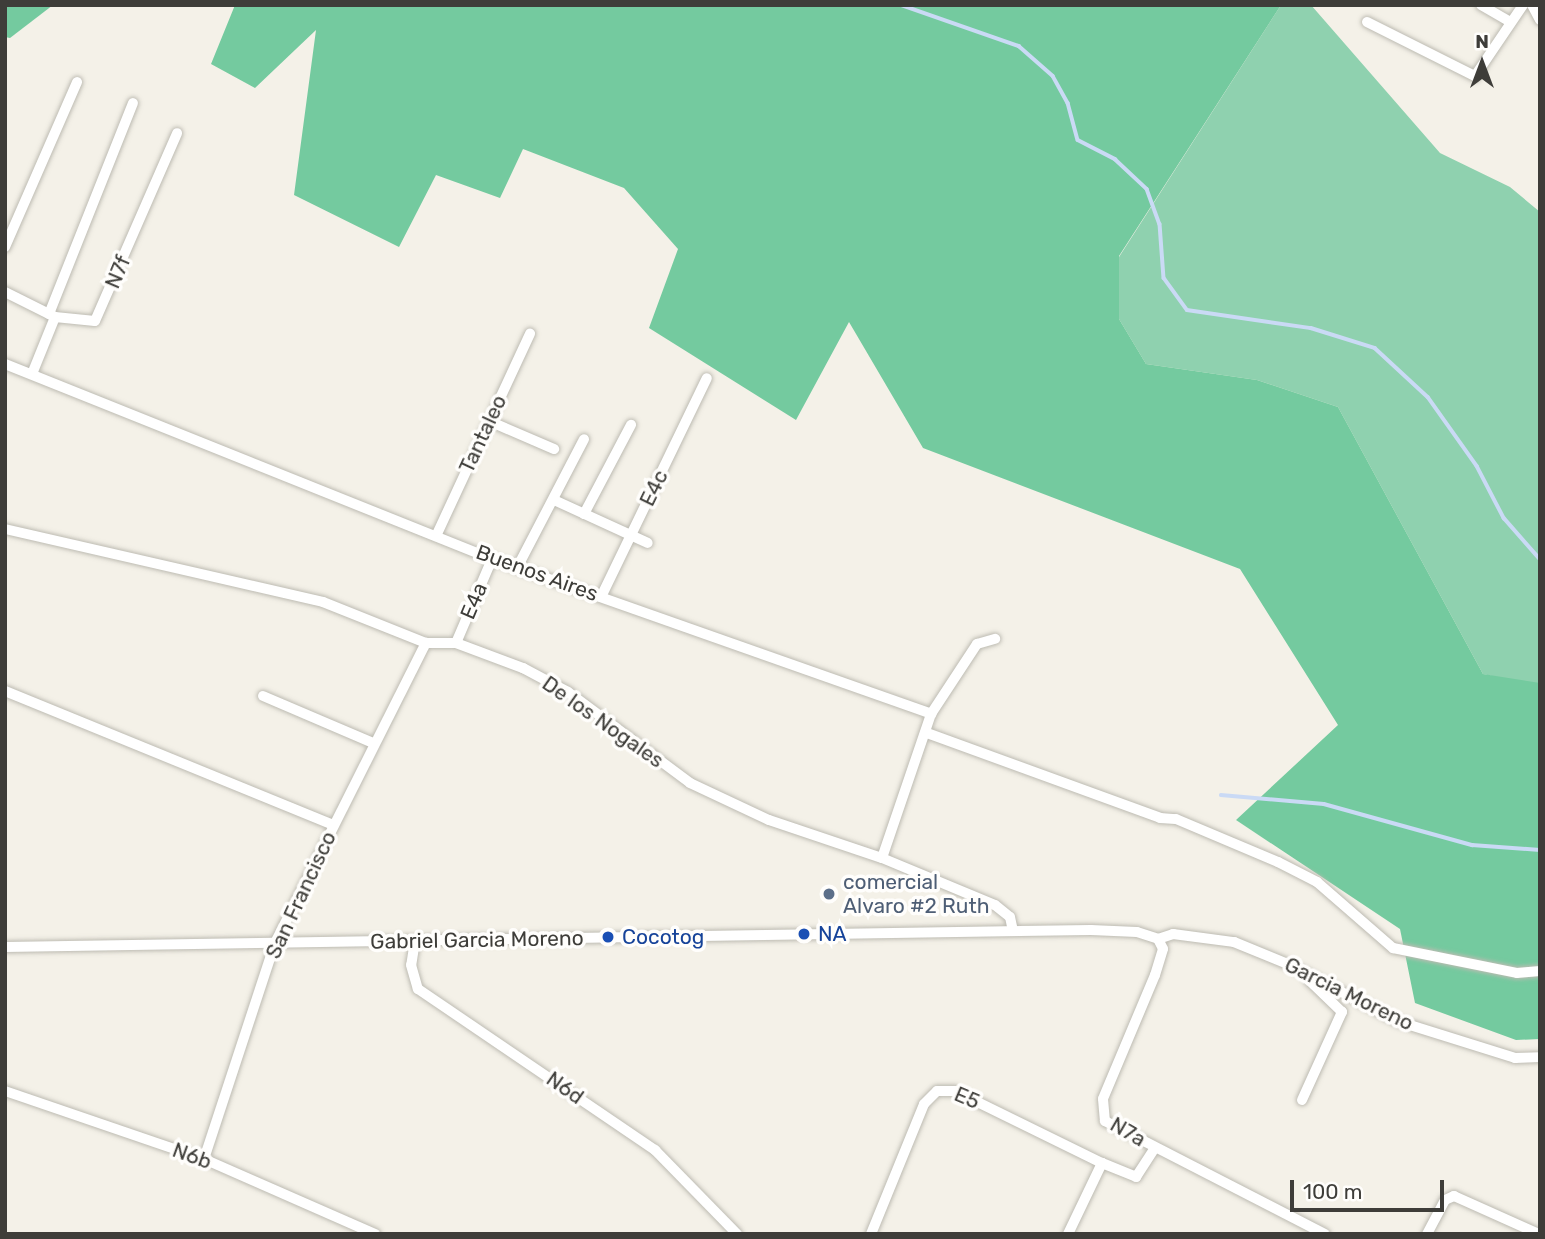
<!DOCTYPE html>
<style>
body{margin:0}
#map{position:relative;width:1545px;height:1239px;overflow:hidden;background:#f4f1e8;font-family:Rubik,sans-serif}
div>[style]{position:absolute}
.green>*{inset:0;background:#8fd1af}
.forest>*{inset:0;background:#74ca9f}
.stream>*{height:3.5px;margin:-1.75px;padding:0 1.75px;transform-origin:1.75px;border-radius:1.75px;background:#cadaf5}
.roads{filter:drop-shadow(0 0 2px #bdbbb2) drop-shadow(0 0 2px #bdbbb2)}
.street>*{height:10px;margin:-5px;padding:0 5px;transform-origin:5px;border-radius:5px;background:#fff}
.dots>*{width:19px;height:19px;translate:-50% -50%;box-sizing:border-box;border:4px solid #fffefc;border-radius:50%}
span{translate:-50% -50%;white-space:nowrap;text-align:center;line-height:1.15;-webkit-text-stroke:7px #fffefc;paint-order:stroke}
.street-label{font-size:21px;color:#3e3d39}
.service-label{font-size:21px;color:#4e5e75}
.left{translate:0 -50%;text-align:left}
.transit-label{font-size:21px;color:#164399}
.frame{position:absolute;inset:0;border:7px solid #3e3d39;pointer-events:none}
.north{position:absolute;left:1447px;top:28px;width:70px;height:70px;-webkit-text-stroke:5px #fffefc;paint-order:stroke;rotate:0deg;font-size:19px;font-weight:700;line-height:28px;text-align:center;color:#3e3d39}
.north::after{content:'';display:block;margin:auto;width:24px;height:32px;background:#3e3d39;clip-path:polygon(50% 0,100% 100%,50% 72%,0 100%)}
.scale{position:absolute;left:1290px;top:1180px;width:154px;height:32px;box-sizing:border-box;border:4px solid #3e3d39;border-top:0;padding-left:9px;font-size:21px;line-height:24px;white-space:nowrap;color:#3e3d39;-webkit-text-stroke:5px #fffefc;paint-order:stroke}
</style>
<div id="map">
<div class="green">
<div style="clip-path:polygon(1281px 5px,1311px 5px,1440px 153px,1510px 187px,1540px 212px,1540px 687px,1483px 674px,1338px 407px,1257px 380px,1146px 364px,1119px 319px,1119px 257px)"></div>
</div>
<div class="forest">
<div style="clip-path:polygon(5px 5px,53px 5px,10px 38px,5px 37px)"></div>
<div style="clip-path:polygon(235px 5px,1281px 5px,1119px 256px,1119px 319px,1146px 364px,1257px 380px,1338px 407px,1483px 674px,1540px 683px,1540px 1039px,1516px 1040px,1415px 1003px,1400px 929px,1236px 820px,1338px 725px,1240px 569px,923px 448px,849px 322px,796px 420px,649px 328px,678px 249px,624px 188px,523px 149px,500px 198px,436px 175px,399px 247px,294px 195px,316px 30px,255px 88px,211px 64px)"></div>
</div>
<div class="stream">
<div style="left:901px;top:5px;width:125px;rotate:19.2deg"></div>
<div style="left:1019px;top:46px;width:45px;rotate:41.4deg"></div>
<div style="left:1053px;top:76px;width:31px;rotate:61deg"></div>
<div style="left:1068px;top:103px;width:38px;rotate:75deg"></div>
<div style="left:1078px;top:140px;width:42px;rotate:27.2deg"></div>
<div style="left:1115px;top:159px;width:44px;rotate:43.2deg"></div>
<div style="left:1147px;top:189px;width:37px;rotate:70deg"></div>
<div style="left:1160px;top:224px;width:54px;rotate:85.8deg"></div>
<div style="left:1164px;top:278px;width:39px;rotate:54deg"></div>
<div style="left:1187px;top:310px;width:125px;rotate:8.3deg"></div>
<div style="left:1311px;top:328px;width:67px;rotate:17.4deg"></div>
<div style="left:1375px;top:348px;width:72px;rotate:42.8deg"></div>
<div style="left:1428px;top:397px;width:85px;rotate:54.6deg"></div>
<div style="left:1477px;top:466px;width:59px;rotate:62.6deg"></div>
<div style="left:1504px;top:518px;width:55px;rotate:48.7deg"></div>
<div style="left:1221px;top:795px;width:103px;rotate:5deg"></div>
<div style="left:1324px;top:804px;width:154px;rotate:15.5deg"></div>
<div style="left:1472px;top:845px;width:68px;rotate:4.2deg"></div>
</div>
<div class="roads">
<div class="street">
<div style="left:1481px;top:5px;width:34px;rotate:30deg"></div>
<div style="left:1532px;top:5px;width:17px;rotate:62deg"></div>
<div style="left:1367px;top:22px;width:121px;rotate:26.6deg"></div>
<div style="left:1475px;top:76px;width:86px;rotate:-55.9deg"></div>
<div style="left:5px;top:247px;width:180px;rotate:-66.4deg"></div>
<div style="left:5px;top:292px;width:56px;rotate:26.6deg"></div>
<div style="left:55px;top:317px;width:40px;rotate:5.7deg"></div>
<div style="left:95px;top:321px;width:205px;rotate:-66.4deg"></div>
<div style="left:49px;top:314px;width:227px;rotate:-68.3deg"></div>
<div style="left:5px;top:364px;width:525px;rotate:21.82deg"></div>
<div style="left:492px;top:559px;width:466px;rotate:19.4deg"></div>
<div style="left:931px;top:714px;width:152px;rotate:108.8deg"></div>
<div style="left:32px;top:374px;width:61px;rotate:-68deg"></div>
<div style="left:489px;top:421px;width:71px;rotate:23.3deg"></div>
<div style="left:554px;top:500px;width:103px;rotate:24.6deg"></div>
<div style="left:584px;top:514px;width:101px;rotate:-62.2deg"></div>
<div style="left:5px;top:529px;width:326px;rotate:12.9deg"></div>
<div style="left:323px;top:602px;width:111px;rotate:21.7deg"></div>
<div style="left:426px;top:643px;width:30px"></div>
<div style="left:456px;top:643px;width:72px;rotate:20.5deg"></div>
<div style="left:523px;top:668px;width:51px;rotate:28.1deg"></div>
<div style="left:568px;top:692px;width:152px;rotate:36.7deg"></div>
<div style="left:690px;top:783px;width:87px;rotate:25.1deg"></div>
<div style="left:769px;top:820px;width:119px;rotate:18.6deg"></div>
<div style="left:882px;top:858px;width:122px;rotate:22.6deg"></div>
<div style="left:995px;top:905px;width:19px;rotate:39deg"></div>
<div style="left:1010px;top:917px;width:14px;rotate:78deg"></div>
<div style="left:437px;top:534px;width:221px;rotate:-65.1deg"></div>
<div style="left:518px;top:566px;width:143px;rotate:-62.5deg"></div>
<div style="left:601px;top:597px;width:243px;rotate:-64.2deg"></div>
<div style="left:456px;top:643px;width:91px;rotate:-66.8deg"></div>
<div style="left:5px;top:691px;width:355px;rotate:22.2deg"></div>
<div style="left:263px;top:696px;width:120px;rotate:23.1deg"></div>
<div style="left:931px;top:714px;width:84px;rotate:-56.7deg"></div>
<div style="left:977px;top:644px;width:19px;rotate:-16deg"></div>
<div style="left:927px;top:733px;width:248px;rotate:20deg"></div>
<div style="left:1160px;top:818px;width:16px;rotate:4deg"></div>
<div style="left:1176px;top:819px;width:111px;rotate:22.9deg"></div>
<div style="left:1278px;top:862px;width:44px;rotate:27.1deg"></div>
<div style="left:1317px;top:882px;width:101px;rotate:41deg"></div>
<div style="left:1393px;top:948px;width:126px;rotate:11.4deg"></div>
<div style="left:1517px;top:973px;width:23px;rotate:-5deg"></div>
<div style="left:1158px;top:939px;width:11px;rotate:63deg"></div>
<div style="left:1163px;top:949px;width:27px;rotate:107deg"></div>
<div style="left:1155px;top:975px;width:134px;rotate:112.8deg"></div>
<div style="left:1103px;top:1099px;width:22px;rotate:85deg"></div>
<div style="left:1105px;top:1121px;width:247px;rotate:27.2deg"></div>
<div style="left:1158px;top:939px;width:16px;rotate:-18deg"></div>
<div style="left:1173px;top:934px;width:62px;rotate:7.5deg"></div>
<div style="left:1234px;top:942px;width:61px;rotate:22.3deg"></div>
<div style="left:1290px;top:965px;width:121px;rotate:27.6deg"></div>
<div style="left:1397px;top:1021px;width:124px;rotate:17.4deg"></div>
<div style="left:1515px;top:1058px;width:25px;rotate:-2deg"></div>
<div style="left:415px;top:941px;width:24px;rotate:99deg"></div>
<div style="left:411px;top:965px;width:25px;rotate:74deg"></div>
<div style="left:418px;top:989px;width:287px;rotate:34.2deg"></div>
<div style="left:655px;top:1150px;width:117px;rotate:45.7deg"></div>
<div style="left:5px;top:947px;width:1086px;rotate:-0.9deg"></div>
<div style="left:1091px;top:930px;width:46px;rotate:2.5deg"></div>
<div style="left:1137px;top:932px;width:22px;rotate:18deg"></div>
<div style="left:5px;top:1091px;width:210px;rotate:18.9deg"></div>
<div style="left:204px;top:1159px;width:187px;rotate:23.7deg"></div>
<div style="left:1302px;top:1100px;width:97px;rotate:-65.6deg"></div>
<div style="left:1342px;top:1012px;width:47px;rotate:-135.9deg"></div>
<div style="left:204px;top:1159px;width:227px;rotate:-71.8deg"></div>
<div style="left:275px;top:943px;width:336px;rotate:-63.3deg"></div>
<div style="left:871px;top:1234px;width:140px;rotate:-67.8deg"></div>
<div style="left:924px;top:1104px;width:18px;rotate:-45deg"></div>
<div style="left:937px;top:1091px;width:18px"></div>
<div style="left:955px;top:1091px;width:164px;rotate:26.1deg"></div>
<div style="left:1068px;top:1234px;width:79px;rotate:-64.4deg"></div>
<div style="left:1102px;top:1163px;width:37px;rotate:22deg"></div>
<div style="left:1136px;top:1177px;width:35px;rotate:-57deg"></div>
<div style="left:1427px;top:1234px;width:38px;rotate:-62deg"></div>
<div style="left:1445px;top:1200px;width:10px;rotate:-24deg"></div>
<div style="left:1454px;top:1196px;width:93px;rotate:24.1deg"></div>
</div>
</div>
<div class="dots">
<div style="left:829px;top:894px;background:#5c6f8a"></div>
<div style="left:804px;top:934px;background:#1a4fb4"></div>
<div style="left:608px;top:937px;background:#1a4fb4"></div>
</div>
<div class="street-label">
<span style="left:118px;top:272px;rotate:-67deg">N7f</span>
<span style="left:483px;top:434px;rotate:-65deg">Tantaleo</span>
<span style="left:654px;top:488px;rotate:-64deg">E4c</span>
<span style="left:537px;top:573px;rotate:20deg">Buenos Aires</span>
<span style="left:474px;top:601px;rotate:-67deg">E4a</span>
<span style="left:603px;top:722px;rotate:35deg">De los Nogales</span>
<span style="left:301px;top:895px;rotate:-65deg">San Francisco</span>
<span style="left:477px;top:940px;rotate:-1deg">Gabriel Garcia Moreno</span>
<span style="left:1349px;top:994px;rotate:26deg">Garcia Moreno</span>
<span style="left:565px;top:1088px;rotate:35deg">N6d</span>
<span style="left:967px;top:1098px;rotate:23deg">E5</span>
<span style="left:1128px;top:1132px;rotate:30deg">N7a</span>
<span style="left:192px;top:1156px;rotate:20deg">N6b</span>
</div>
<div class="service-label">
<span class="left" style="left:843px;top:894px">comercial<br>Alvaro #2 Ruth</span>
</div>
<div class="transit-label">
<span class="left" style="left:818px;top:934px">NA</span>
<span class="left" style="left:622px;top:937px">Cocotog</span>
</div>
<div class="frame"></div>
<div class="north">N</div>
<div class="scale">100 m</div>
</div>
